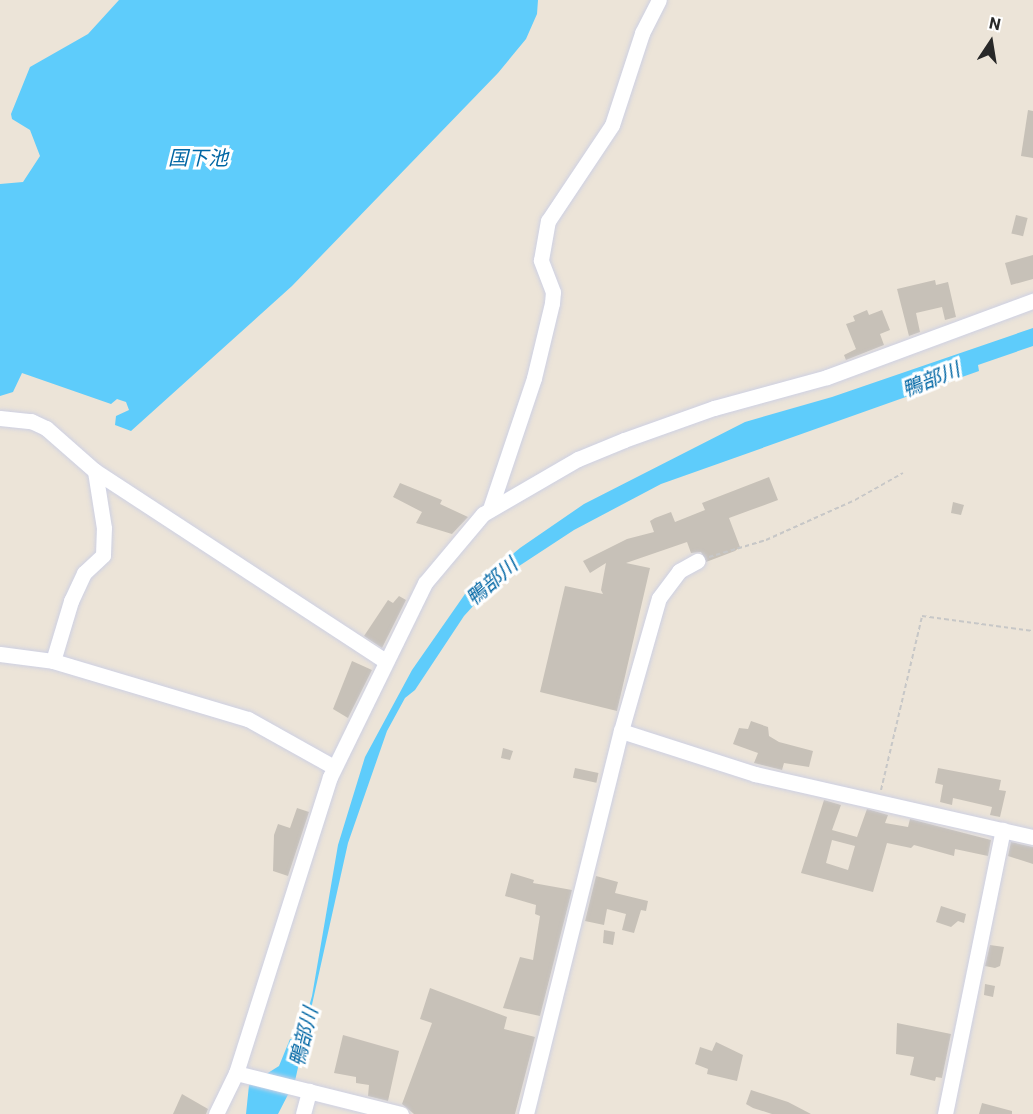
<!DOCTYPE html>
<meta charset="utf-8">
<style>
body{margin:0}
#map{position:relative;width:1033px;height:1114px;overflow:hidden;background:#ece4d8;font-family:Roboto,"Noto Sans JP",sans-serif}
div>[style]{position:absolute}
.water>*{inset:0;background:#5eccfb}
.building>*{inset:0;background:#c7c1b8;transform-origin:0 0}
.path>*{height:2px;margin-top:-1px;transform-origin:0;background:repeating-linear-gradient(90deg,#c7c7c7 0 4.5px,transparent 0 7.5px)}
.roads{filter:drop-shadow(0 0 2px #cdd0e3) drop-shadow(0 0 2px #cdd0e3)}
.street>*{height:15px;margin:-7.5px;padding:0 7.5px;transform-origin:7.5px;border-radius:7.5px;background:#fff}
span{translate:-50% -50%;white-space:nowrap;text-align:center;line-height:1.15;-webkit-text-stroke:6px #fff;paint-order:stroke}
.water-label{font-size:20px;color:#0066a4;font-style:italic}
.north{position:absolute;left:961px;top:12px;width:60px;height:60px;-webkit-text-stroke:4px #fff;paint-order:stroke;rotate:12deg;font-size:16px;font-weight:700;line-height:24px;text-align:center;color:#282828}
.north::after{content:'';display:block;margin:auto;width:21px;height:27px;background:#282828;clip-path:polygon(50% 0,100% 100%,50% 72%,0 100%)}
</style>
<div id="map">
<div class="water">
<div style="clip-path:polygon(119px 0,538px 0,537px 14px,526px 39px,498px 73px,292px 286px,131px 431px,115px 425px,116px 416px,129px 410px,126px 402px,117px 399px,111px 404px,22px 373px,13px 392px,0 396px,0 184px,23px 182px,40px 156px,30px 130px,12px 119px,11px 114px,30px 67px,88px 34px)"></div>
<div style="clip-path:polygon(1033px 328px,1033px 346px,978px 365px,979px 371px,661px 484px,574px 530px,496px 581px,464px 616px,415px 690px,405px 698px,387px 731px,348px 843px,295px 1081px,278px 1114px,246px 1114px,249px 1085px,279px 1066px,290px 1039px,300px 1038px,312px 996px,338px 845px,365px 757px,412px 670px,465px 594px,520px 548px,584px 504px,745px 422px,832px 397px)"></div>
</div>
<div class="building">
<div style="clip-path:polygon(1028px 110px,1033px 111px,1033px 158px,1021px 156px)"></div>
<div style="left:1016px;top:215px;width:12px;height:19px;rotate:14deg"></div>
<div style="clip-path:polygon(1033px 255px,1033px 279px,1011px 285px,1005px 263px)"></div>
<div style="clip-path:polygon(935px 280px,936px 285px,948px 282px,956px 317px,945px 320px,942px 307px,916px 313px,920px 332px,909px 336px,897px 289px)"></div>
<div style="clip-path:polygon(867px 310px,869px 315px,882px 310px,890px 330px,880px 334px,884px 345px,846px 360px,844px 355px,856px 349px,846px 324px,855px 321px,853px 316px)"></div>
<div style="clip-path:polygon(769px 477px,778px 500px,729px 518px,740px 547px,735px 551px,706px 562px,701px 552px,691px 553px,687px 542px,626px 563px,650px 568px,617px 711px,540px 692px,565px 586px,603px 594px,601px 590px,606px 563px,590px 573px,583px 561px,627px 539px,654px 532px,650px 521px,655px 518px,671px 512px,675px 522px,705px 510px,702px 503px)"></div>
<div style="clip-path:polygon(400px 483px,442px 500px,440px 504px,468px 517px,452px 534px,416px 523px,422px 512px,393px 497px)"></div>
<div style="clip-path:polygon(953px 502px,964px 505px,961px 515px,951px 513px)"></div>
<div style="clip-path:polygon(399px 596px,406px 600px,382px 648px,364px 636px,388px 600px,393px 603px)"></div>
<div style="clip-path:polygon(352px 661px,372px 670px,348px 718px,333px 709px)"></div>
<div style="clip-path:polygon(751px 721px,768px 727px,769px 736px,779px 742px,813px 751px,809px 767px,784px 763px,782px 770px,754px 763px,758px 753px,733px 744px,739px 728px,748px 729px)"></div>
<div style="clip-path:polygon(503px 748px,513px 751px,510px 760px,501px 758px)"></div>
<div style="left:575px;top:768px;width:24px;height:10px;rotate:12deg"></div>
<div style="clip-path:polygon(938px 768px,1001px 780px,999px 790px,1006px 791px,1000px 817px,990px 815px,992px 807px,953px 798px,952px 805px,940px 802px,943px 785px,935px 783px)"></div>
<div style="clip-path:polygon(evenodd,824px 800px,841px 805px,832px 830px,857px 837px,867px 809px,888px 815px,885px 823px,908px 827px,910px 819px,991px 840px,988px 856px,955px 849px,954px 856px,914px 845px,911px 848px,887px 843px,873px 892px,801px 873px,824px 800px,832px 840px,855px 846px,848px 870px,826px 863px,832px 840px)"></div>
<div style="clip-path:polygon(297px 808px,309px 812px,288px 876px,273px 871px,274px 835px,278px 824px,290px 828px)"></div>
<div style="clip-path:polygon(1011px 842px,1033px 847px,1033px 864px,1008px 856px)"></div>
<div style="clip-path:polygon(511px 873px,534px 880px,533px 883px,572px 890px,540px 1016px,503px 1008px,520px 957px,533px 960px,540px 916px,535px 914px,536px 905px,505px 896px)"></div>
<div style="clip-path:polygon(596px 876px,618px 882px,615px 893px,648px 901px,646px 911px,641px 910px,634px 933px,622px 930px,626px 914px,607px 909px,604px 925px,585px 921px)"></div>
<div style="clip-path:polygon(941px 906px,966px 914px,964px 923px,958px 921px,951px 927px,936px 922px)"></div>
<div style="clip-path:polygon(604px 930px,615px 932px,613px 945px,603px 943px)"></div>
<div style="clip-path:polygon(990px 945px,1004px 947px,1000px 966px,995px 968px,985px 966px)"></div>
<div style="clip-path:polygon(985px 984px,995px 986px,993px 997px,984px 995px)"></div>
<div style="clip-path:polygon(430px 988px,507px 1017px,504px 1029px,535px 1037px,515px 1114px,414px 1114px,402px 1104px,432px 1023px,420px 1019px)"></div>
<div style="clip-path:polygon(897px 1023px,951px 1034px,942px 1078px,936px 1077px,935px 1081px,910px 1075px,914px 1057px,896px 1054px)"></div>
<div style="clip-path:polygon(343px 1035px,399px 1051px,388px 1101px,368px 1096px,369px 1085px,356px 1083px,356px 1077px,334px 1073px)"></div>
<div style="clip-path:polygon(716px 1042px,743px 1055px,737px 1081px,707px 1074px,708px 1069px,695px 1064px,700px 1047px,712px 1051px)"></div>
<div style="clip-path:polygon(751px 1090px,788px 1102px,811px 1114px,772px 1114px,753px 1108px,746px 1104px)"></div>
<div style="clip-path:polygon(182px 1094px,208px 1109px,206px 1114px,173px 1114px)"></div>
<div style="clip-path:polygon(982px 1103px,1012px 1111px,1012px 1114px,979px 1114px)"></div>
</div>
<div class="path">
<div style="left:709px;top:557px;width:59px;rotate:-16.6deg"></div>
<div style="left:766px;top:540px;width:98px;rotate:-24.2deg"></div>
<div style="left:855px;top:500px;width:55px;rotate:-29.4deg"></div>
<div style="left:881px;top:790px;width:179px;rotate:-76.7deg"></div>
<div style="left:922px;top:616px;width:112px;rotate:7.7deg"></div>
</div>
<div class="roads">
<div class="street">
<div style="left:0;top:418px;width:31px;rotate:6deg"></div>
<div style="left:31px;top:421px;width:17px;rotate:25deg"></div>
<div style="left:46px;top:428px;width:65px;rotate:41.3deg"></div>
<div style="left:95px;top:471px;width:347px;rotate:33.2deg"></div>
<div style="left:490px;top:509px;width:138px;rotate:-71.4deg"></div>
<div style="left:534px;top:378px;width:77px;rotate:-76.5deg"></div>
<div style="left:552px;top:303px;width:11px;rotate:-85deg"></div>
<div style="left:553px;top:292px;width:34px;rotate:-111deg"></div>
<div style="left:541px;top:260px;width:40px;rotate:-80deg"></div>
<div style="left:548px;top:221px;width:115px;rotate:-56.3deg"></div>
<div style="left:612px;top:125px;width:97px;rotate:-71.9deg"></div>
<div style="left:642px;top:33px;width:37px;rotate:-63deg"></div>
<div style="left:0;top:654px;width:53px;rotate:7.5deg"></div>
<div style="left:53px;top:661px;width:203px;rotate:16.6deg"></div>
<div style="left:248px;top:719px;width:98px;rotate:29.2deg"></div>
<div style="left:53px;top:661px;width:63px;rotate:-73.3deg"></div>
<div style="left:71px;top:601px;width:31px;rotate:-65deg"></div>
<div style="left:84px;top:573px;width:26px;rotate:-43deg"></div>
<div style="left:103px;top:555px;width:27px;rotate:-88deg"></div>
<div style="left:104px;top:528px;width:58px;rotate:-99deg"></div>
<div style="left:621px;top:731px;width:138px;rotate:-74.1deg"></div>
<div style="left:659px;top:598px;width:34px;rotate:-53deg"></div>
<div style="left:679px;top:571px;width:21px;rotate:-29deg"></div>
<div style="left:236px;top:1073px;width:170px;rotate:14deg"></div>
<div style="left:216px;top:1114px;width:46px;rotate:-64deg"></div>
<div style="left:236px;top:1073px;width:311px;rotate:-72.4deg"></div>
<div style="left:330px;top:777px;width:216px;rotate:-63.9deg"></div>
<div style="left:425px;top:583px;width:90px;rotate:-50deg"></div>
<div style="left:483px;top:514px;width:110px;rotate:-30.1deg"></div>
<div style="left:578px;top:459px;width:50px;rotate:-22.4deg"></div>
<div style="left:624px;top:440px;width:96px;rotate:-19.6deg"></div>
<div style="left:714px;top:408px;width:117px;rotate:-15.3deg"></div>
<div style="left:827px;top:377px;width:220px;rotate:-20.3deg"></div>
<div style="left:303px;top:1114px;width:24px;rotate:-75deg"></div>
<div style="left:526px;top:1114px;width:395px;rotate:-76.1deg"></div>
<div style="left:621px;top:731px;width:141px;rotate:17.8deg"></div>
<div style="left:755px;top:774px;width:285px;rotate:12.8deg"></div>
<div style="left:945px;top:1114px;width:290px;rotate:-78.5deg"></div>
</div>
</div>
<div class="water-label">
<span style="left:198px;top:158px">国下池</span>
<span style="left:931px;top:380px;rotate:-22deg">鴨部川</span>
<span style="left:492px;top:582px;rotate:-41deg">鴨部川</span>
<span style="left:304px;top:1037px;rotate:-76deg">鴨部川</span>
</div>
<div class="north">N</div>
</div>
